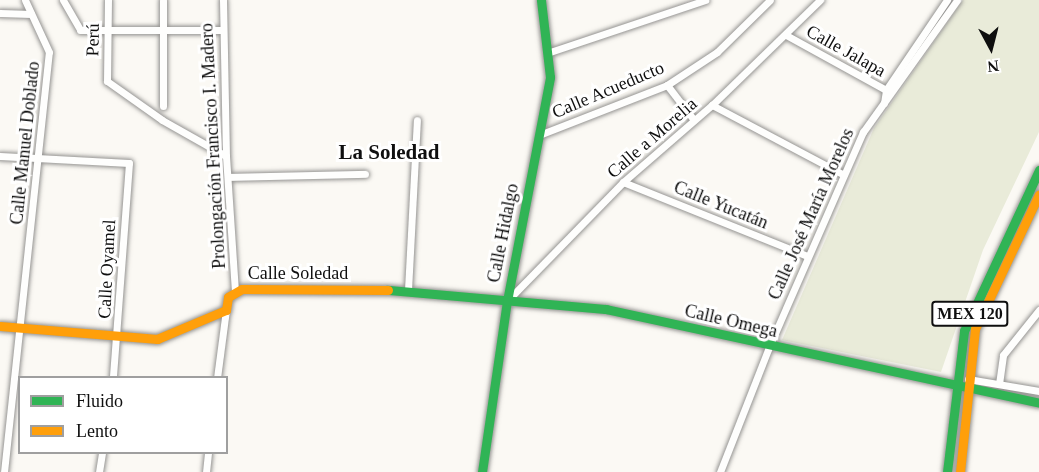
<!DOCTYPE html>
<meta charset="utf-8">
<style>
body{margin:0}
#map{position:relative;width:1039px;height:472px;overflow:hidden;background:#fbf9f4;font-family:Georgia,serif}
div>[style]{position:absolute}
.cemetery>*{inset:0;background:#e9ebd9}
.roads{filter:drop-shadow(0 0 2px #959492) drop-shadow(0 0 2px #959492)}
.street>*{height:7px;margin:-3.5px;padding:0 3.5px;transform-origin:3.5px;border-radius:3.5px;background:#fefefd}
.fast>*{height:9px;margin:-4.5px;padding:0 4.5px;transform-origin:4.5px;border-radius:4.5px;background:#30b455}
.slow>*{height:9px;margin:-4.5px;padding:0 4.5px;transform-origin:4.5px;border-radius:4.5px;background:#ff9f0a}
span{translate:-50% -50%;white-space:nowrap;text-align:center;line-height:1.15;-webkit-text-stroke:6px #fff;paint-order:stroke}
.shield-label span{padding:2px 4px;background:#fff;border:2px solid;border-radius:4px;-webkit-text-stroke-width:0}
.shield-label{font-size:16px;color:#0f0f0f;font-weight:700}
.street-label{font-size:18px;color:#0f0f0f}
.quarter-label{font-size:21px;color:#0f0f0f;font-weight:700}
.legend{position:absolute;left:18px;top:376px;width:210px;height:78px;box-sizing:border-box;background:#fff;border:2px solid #9f9f9f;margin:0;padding:8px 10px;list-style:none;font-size:18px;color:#0f0f0f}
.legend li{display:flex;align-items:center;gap:12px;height:30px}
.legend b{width:30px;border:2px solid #9f9f9f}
.north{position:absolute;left:961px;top:18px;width:60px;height:60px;-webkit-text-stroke:4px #fff;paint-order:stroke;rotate:173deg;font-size:16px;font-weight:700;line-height:24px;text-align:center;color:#0f0f0f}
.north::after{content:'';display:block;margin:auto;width:21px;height:27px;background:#0f0f0f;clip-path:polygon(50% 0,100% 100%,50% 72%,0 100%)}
</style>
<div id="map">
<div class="cemetery">
<div style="clip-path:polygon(963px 0,1039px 0,1039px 132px,983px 250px,941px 372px,782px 340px,874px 128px)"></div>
</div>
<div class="roads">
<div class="street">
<div style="left:63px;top:0;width:34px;rotate:60deg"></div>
<div style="left:80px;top:30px;width:142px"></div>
<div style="left:108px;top:0;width:81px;rotate:90.7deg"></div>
<div style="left:107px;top:81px;width:67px;rotate:35.3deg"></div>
<div style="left:162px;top:120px;width:73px;rotate:29.4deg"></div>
<div style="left:163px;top:0;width:106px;rotate:90deg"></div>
<div style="left:223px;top:0;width:156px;rotate:88.9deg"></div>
<div style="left:226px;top:156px;width:135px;rotate:86.2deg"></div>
<div style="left:0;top:13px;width:31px;rotate:2deg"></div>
<div style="left:786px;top:35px;width:116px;rotate:28.8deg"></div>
<div style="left:547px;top:53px;width:167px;rotate:-18.5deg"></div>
<div style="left:667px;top:85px;width:44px;rotate:52.4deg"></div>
<div style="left:884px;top:103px;width:13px;rotate:-81deg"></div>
<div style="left:886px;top:90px;width:109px;rotate:-55.9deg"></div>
<div style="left:712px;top:105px;width:149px;rotate:27.9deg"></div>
<div style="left:539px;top:135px;width:137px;rotate:-21.3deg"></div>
<div style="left:667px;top:85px;width:60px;rotate:-33.4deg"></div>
<div style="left:717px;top:52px;width:74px;rotate:-44.5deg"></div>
<div style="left:0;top:156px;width:129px;rotate:3.1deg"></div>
<div style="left:129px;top:163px;width:216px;rotate:94.3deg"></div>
<div style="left:229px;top:177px;width:136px;rotate:-1.3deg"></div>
<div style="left:623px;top:182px;width:198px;rotate:21.9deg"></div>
<div style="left:408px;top:290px;width:170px;rotate:-87deg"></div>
<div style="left:507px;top:301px;width:166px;rotate:-45.7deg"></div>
<div style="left:623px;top:182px;width:118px;rotate:-40.9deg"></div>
<div style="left:712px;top:105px;width:151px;rotate:-44.2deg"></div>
<div style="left:217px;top:378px;width:69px;rotate:-82.5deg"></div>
<div style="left:968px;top:379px;width:72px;rotate:9.6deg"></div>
<div style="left:999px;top:384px;width:29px;rotate:-82deg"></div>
<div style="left:1003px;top:355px;width:58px;rotate:-51.3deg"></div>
<div style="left:4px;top:472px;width:422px;rotate:-83.9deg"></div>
<div style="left:49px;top:52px;width:57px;rotate:-114.8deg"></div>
<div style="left:99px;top:472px;width:20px;rotate:-81deg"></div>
<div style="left:206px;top:472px;width:20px;rotate:-84deg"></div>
<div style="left:720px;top:472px;width:134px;rotate:-68.6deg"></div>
<div style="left:769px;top:347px;width:235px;rotate:-66.4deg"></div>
<div style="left:863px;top:132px;width:162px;rotate:-54.5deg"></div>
</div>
<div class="fast">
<div style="left:388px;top:290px;width:219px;rotate:5deg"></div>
<div style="left:606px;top:309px;width:443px;rotate:12.2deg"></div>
<div style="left:482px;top:472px;width:173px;rotate:-81.7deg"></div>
<div style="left:507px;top:301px;width:228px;rotate:-79.1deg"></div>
<div style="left:550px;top:77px;width:78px;rotate:-96.7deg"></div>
<div style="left:947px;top:472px;width:142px;rotate:-83.1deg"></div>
<div style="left:964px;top:331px;width:178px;rotate:-65deg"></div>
</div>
<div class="slow">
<div style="left:0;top:326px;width:158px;rotate:4.7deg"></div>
<div style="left:157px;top:339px;width:75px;rotate:-22.8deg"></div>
<div style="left:226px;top:310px;width:13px;rotate:-81deg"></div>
<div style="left:228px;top:297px;width:16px;rotate:-30deg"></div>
<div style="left:242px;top:289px;width:146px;rotate:0.4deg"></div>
<div style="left:960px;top:472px;width:144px;rotate:-84deg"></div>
<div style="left:975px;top:329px;width:149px;rotate:-64.6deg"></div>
</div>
</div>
<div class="shield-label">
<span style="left:970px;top:314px">MEX 120</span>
</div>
<div class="street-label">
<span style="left:93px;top:40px;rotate:-89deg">Perú</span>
<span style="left:846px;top:51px;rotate:29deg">Calle Jalapa</span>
<span style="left:608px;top:90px;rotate:-23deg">Calle Acueducto</span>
<span style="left:652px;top:138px;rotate:-41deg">Calle a Morelia</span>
<span style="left:25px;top:143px;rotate:-84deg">Calle Manuel Doblado</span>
<span style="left:213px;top:146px;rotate:-93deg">Prolongación Francisco I. Madero</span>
<span style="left:721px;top:205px;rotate:22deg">Calle Yucatán</span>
<span style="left:811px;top:214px;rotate:-66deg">Calle José María Morelos</span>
<span style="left:503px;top:233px;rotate:-79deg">Calle Hidalgo</span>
<span style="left:107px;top:269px;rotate:-87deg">Calle Oyamel</span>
<span style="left:298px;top:273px">Calle Soledad</span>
<span style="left:731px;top:321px;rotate:13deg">Calle Omega</span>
</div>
<div class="quarter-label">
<span style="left:389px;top:152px">La Soledad</span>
</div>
<ul class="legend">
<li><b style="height:8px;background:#30b455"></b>Fluido</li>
<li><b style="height:8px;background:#ff9f0a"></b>Lento</li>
</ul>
<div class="north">N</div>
</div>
